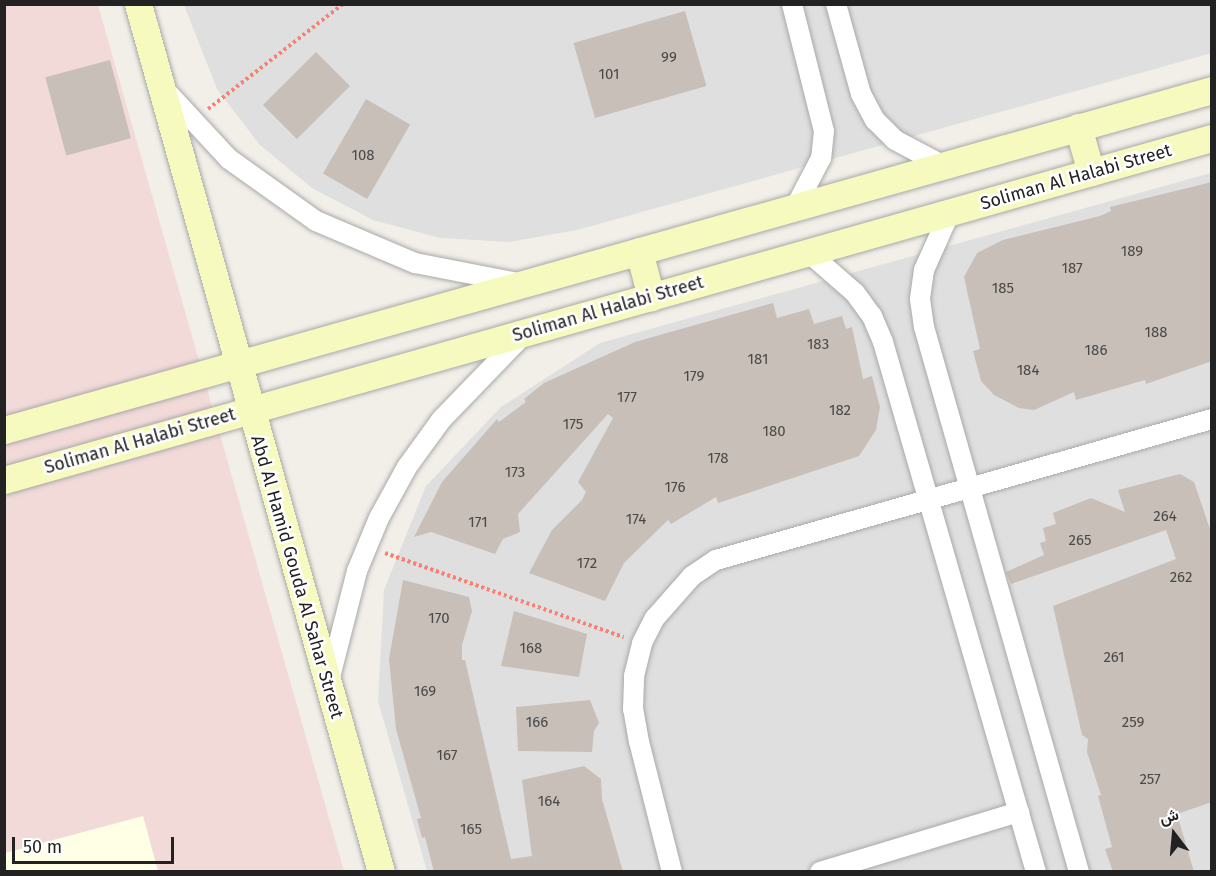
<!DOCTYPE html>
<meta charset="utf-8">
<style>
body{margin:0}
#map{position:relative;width:1216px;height:876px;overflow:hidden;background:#f2efe9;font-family:"Fira Sans",Vazirmatn,sans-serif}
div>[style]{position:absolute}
.residential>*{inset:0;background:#e0dfdf}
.commercial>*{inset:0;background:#f2dad9}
.education>*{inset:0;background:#ffffe5}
.building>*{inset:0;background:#c7bfb8;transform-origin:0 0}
.path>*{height:4px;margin-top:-2px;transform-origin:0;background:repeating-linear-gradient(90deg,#fa8072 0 3px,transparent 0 6px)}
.roads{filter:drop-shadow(0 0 2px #a9a9a9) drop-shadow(0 0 2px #a9a9a9)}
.street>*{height:20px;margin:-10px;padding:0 10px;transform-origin:10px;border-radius:10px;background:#fff}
.secondary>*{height:27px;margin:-13.5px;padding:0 13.5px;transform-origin:13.5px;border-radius:13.5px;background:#f7fabf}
span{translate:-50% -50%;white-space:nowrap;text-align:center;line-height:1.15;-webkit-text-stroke:5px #fff;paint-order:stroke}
.number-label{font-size:15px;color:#4b4948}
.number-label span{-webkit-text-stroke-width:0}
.street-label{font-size:18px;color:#222}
.frame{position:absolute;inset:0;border:6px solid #222;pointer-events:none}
.north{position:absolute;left:1144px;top:804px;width:60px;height:60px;-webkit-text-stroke:4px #fff;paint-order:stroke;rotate:344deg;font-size:16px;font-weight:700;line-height:24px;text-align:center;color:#222}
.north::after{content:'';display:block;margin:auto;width:21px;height:27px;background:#222;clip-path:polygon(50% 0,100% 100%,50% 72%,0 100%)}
.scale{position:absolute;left:12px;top:837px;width:162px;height:27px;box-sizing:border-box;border:3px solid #222;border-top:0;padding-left:8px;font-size:18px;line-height:21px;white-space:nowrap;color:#222;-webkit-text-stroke:4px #fff;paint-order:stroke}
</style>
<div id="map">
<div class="residential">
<div style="clip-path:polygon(1211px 4px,1212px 53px,577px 230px,509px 242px,440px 238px,373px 220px,312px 188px,259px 144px,217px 89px,184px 5px)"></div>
<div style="clip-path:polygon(1211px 173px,1211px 871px,427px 871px,378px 701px,384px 590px,426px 486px,501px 407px,600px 343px)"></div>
</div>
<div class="commercial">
<div style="clip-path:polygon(5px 5px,98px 5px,344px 871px,5px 872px)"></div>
</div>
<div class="education">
<div style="clip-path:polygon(143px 816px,158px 871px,5px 871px,5px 853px)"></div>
</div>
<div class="building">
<div style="left:685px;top:11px;width:78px;height:116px;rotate:74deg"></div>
<div style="left:316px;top:52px;width:48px;height:75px;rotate:45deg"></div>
<div style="left:110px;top:60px;width:81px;height:67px;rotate:75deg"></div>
<div style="left:366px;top:99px;width:51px;height:86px;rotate:30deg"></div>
<div style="clip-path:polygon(1212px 182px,1212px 361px,1146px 384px,1145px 380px,1076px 400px,1074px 392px,1034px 410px,1019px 408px,994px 395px,981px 381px,973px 351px,980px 349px,964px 277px,977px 253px,1003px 240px,1100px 216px,1111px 211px,1110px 207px)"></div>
<div style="clip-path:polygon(773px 303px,777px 318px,809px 309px,814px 324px,842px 316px,846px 329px,852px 327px,863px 379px,872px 376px,880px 407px,876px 430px,859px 456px,718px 503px,716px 497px,671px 524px,668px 520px,624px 563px,605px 601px,529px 573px,552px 530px,582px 500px,586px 492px,578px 482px,613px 418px,608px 414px,518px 514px,520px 532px,503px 539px,495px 554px,431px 532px,414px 537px,442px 482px,497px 419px,499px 422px,526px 402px,524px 399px,544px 383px,635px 342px)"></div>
<div style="clip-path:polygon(1180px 474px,1194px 482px,1212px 535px,1212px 802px,1177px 814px,1194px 872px,1113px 872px,1105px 849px,1112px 847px,1098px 796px,1101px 795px,1087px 752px,1088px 739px,1082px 735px,1053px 606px,1176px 559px,1166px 530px,1011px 584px,1006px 572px,1044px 555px,1040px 543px,1046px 541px,1043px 528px,1056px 524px,1053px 513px,1091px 498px,1125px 512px,1118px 490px)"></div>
<div style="clip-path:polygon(403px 580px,469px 597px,472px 611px,462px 645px,462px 660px,465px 660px,511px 859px,532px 856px,522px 780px,584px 766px,601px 779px,602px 799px,623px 872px,434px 872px,425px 837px,422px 838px,417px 819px,421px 818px,396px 729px,389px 659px)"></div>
<div style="clip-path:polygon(514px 611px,587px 634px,579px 677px,501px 666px)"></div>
<div style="clip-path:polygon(590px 700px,599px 723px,594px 731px,592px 752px,518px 751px,516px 707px)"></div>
</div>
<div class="path">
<div style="left:208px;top:109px;width:171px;rotate:-37.9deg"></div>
<div style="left:385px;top:553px;width:253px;rotate:19.4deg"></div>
</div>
<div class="roads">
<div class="street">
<div style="left:792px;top:4px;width:131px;rotate:75.9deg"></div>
<div style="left:824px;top:131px;width:27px;rotate:96deg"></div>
<div style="left:821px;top:158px;width:54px;rotate:117.5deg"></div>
<div style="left:836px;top:4px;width:93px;rotate:74.5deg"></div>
<div style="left:861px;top:94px;width:30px;rotate:62deg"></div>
<div style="left:875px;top:120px;width:28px;rotate:45deg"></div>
<div style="left:895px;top:140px;width:53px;rotate:28deg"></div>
<div style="left:166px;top:91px;width:93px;rotate:47.2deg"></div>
<div style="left:229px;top:159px;width:107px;rotate:35.5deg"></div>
<div style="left:316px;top:221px;width:108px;rotate:23deg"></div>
<div style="left:415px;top:263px;width:105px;rotate:11deg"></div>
<div style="left:950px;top:212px;width:64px;rotate:114.1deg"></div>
<div style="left:924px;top:270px;width:29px;rotate:98deg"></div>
<div style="left:920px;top:299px;width:28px;rotate:82deg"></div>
<div style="left:924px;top:327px;width:567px;rotate:74.12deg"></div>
<div style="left:808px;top:252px;width:62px;rotate:41.1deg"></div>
<div style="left:855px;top:293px;width:29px;rotate:54deg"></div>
<div style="left:872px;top:316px;width:28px;rotate:67deg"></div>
<div style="left:883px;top:342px;width:552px;rotate:73.9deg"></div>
<div style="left:329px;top:681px;width:114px;rotate:-75.7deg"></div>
<div style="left:357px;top:571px;width:57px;rotate:-67.5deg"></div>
<div style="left:379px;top:518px;width:58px;rotate:-61.2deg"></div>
<div style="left:407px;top:467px;width:58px;rotate:-54.1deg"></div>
<div style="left:441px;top:420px;width:118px;rotate:-46deg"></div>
<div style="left:672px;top:872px;width:134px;rotate:-104.2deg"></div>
<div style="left:639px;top:742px;width:34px;rotate:-100deg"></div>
<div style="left:633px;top:709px;width:33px;rotate:-88deg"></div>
<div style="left:634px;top:676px;width:34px;rotate:-76deg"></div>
<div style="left:642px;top:643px;width:28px;rotate:-63deg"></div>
<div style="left:655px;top:618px;width:56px;rotate:-48.6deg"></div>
<div style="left:692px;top:576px;width:29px;rotate:-34deg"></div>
<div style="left:716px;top:560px;width:516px;rotate:-15.87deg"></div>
<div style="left:820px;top:872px;width:208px;rotate:-16.8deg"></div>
</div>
<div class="secondary">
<div style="left:138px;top:4px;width:901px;rotate:74.36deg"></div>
<div style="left:1078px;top:127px;width:47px;rotate:73.9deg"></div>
<div style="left:639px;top:251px;width:48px;rotate:75.4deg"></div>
<div style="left:4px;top:430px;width:1255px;rotate:-15.72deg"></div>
<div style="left:4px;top:480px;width:1255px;rotate:-15.81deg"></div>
</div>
</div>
<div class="number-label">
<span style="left:669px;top:58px">99</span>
<span style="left:609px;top:75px">101</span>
<span style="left:363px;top:156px">108</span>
<span style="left:1132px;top:252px">189</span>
<span style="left:1072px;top:269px">187</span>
<span style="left:1003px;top:289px">185</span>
<span style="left:1156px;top:333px">188</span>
<span style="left:818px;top:345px">183</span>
<span style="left:1096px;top:351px">186</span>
<span style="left:758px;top:360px">181</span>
<span style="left:1028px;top:371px">184</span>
<span style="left:694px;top:377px">179</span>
<span style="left:627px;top:398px">177</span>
<span style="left:840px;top:411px">182</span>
<span style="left:573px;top:425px">175</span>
<span style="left:774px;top:432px">180</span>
<span style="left:718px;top:459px">178</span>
<span style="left:515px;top:473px">173</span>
<span style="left:675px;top:488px">176</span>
<span style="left:1165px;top:517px">264</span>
<span style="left:636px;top:520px">174</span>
<span style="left:478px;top:523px">171</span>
<span style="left:1080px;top:541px">265</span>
<span style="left:587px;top:564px">172</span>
<span style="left:1181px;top:578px">262</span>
<span style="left:439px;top:619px">170</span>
<span style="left:531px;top:649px">168</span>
<span style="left:1114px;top:658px">261</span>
<span style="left:425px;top:692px">169</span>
<span style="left:537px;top:723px">166</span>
<span style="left:1133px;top:723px">259</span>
<span style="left:447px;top:756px">167</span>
<span style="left:1150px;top:780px">257</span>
<span style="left:549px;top:802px">164</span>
<span style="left:471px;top:830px">165</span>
</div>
<div class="street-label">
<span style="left:1076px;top:177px;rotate:-16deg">Soliman Al Halabi Street</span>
<span style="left:608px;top:309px;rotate:-16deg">Soliman Al Halabi Street</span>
<span style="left:140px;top:441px;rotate:-16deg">Soliman Al Halabi Street</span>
<span style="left:297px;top:577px;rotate:74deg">Abd Al Hamid Gouda Al Sahar Street</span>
</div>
<div class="frame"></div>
<div class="north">ش</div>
<div class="scale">50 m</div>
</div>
